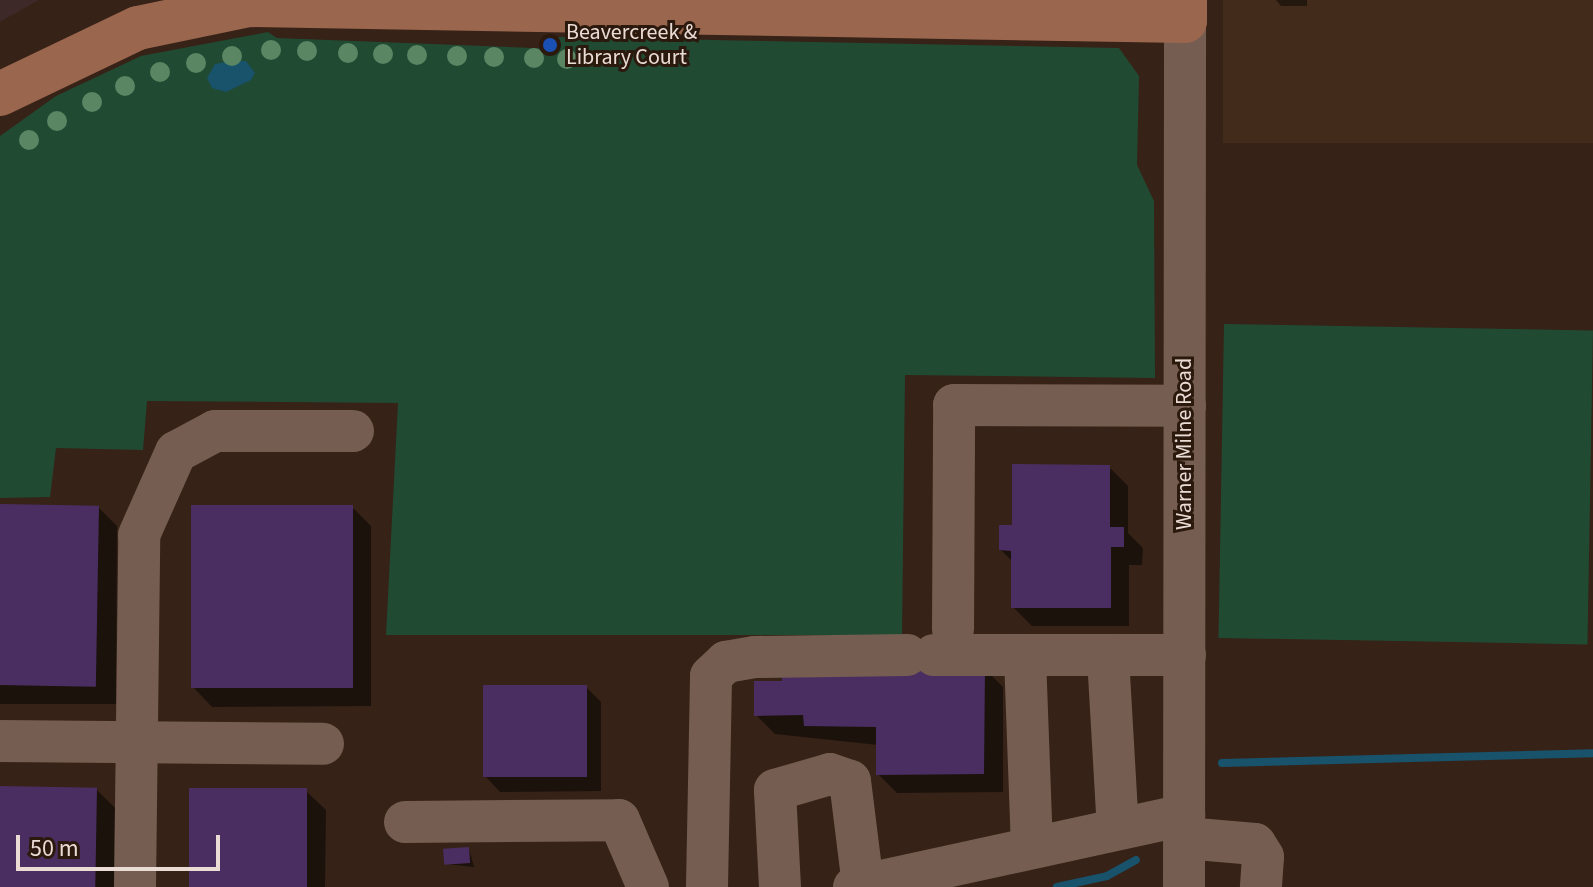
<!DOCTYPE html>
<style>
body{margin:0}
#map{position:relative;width:1593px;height:887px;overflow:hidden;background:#362217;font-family:"Source Sans 3",sans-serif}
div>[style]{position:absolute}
.commercial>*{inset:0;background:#3d2928}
.built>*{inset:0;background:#432b1c;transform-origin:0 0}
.green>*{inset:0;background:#214a33;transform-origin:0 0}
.water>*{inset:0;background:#18526b}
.shadow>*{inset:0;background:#0007}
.stream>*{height:8px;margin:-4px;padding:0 4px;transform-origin:4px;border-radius:4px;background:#18526b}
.building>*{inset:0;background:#4b2e61;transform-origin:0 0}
.minor>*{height:42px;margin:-21px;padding:0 21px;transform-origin:21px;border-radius:21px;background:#755e51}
.major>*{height:44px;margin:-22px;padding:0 22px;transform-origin:22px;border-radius:22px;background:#9b664e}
.trees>*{width:20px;height:20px;margin:-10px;border-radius:50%;background:#5b8663}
.dots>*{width:22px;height:22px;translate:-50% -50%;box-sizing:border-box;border:4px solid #2b190d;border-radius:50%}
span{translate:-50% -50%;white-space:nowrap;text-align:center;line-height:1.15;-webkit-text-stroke:6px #2b190d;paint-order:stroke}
.poi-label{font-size:22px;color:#eadcd5}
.left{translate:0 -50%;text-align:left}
.street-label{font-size:22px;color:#eadcd5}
.scale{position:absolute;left:16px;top:835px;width:204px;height:36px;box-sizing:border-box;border:4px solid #eadcd5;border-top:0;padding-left:10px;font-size:24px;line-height:28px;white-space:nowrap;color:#eadcd5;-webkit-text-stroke:6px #2b190d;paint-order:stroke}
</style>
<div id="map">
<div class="commercial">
<div style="clip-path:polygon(0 0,39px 0,0 22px)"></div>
</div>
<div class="built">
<div style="left:1223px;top:0;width:370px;height:143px"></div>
</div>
<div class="green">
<div style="clip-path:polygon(268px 32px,277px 38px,558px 49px,559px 37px,1119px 48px,1139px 76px,1137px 165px,1154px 201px,1155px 378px,905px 375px,902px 635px,386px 635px,398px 403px,147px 401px,143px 450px,56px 448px,50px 497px,0 498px,0 136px,56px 96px,141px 56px)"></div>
<div style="left:1224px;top:324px;width:369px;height:314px;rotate:1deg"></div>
</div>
<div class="water">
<div style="clip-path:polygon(231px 61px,246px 61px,255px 73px,251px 80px,226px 92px,212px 88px,207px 78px,215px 64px)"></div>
</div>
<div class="shadow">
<div style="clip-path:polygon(1276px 0,1307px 0,1307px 6px,1281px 6px)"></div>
<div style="clip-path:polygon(1109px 467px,1128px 486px,1128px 533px,1143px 548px,1142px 565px,1129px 565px,1129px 626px,1032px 626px,1013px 607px,1013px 562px,1001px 550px,1014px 527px)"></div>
<div style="clip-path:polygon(0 506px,98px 507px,117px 526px,116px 704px,0 704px)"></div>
<div style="clip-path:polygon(352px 507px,371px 526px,371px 706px,212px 707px,193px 687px)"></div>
<div style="clip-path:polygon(984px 668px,1003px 687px,1003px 792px,897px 793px,878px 774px,878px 745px,775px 734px,756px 715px)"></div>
<div style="clip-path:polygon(586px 687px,601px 702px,601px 791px,500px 792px,486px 777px)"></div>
<div style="clip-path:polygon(0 788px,96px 789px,115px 808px,114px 887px,0 887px)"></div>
<div style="clip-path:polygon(306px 791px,326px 810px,325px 887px,191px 887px)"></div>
<div style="clip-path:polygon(469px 849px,474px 867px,446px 864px)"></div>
</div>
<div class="stream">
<div style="left:1222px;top:763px;width:371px;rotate:-1.5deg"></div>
<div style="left:1057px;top:887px;width:51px;rotate:-12.4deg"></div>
<div style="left:1107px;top:876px;width:33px;rotate:-29deg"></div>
</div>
<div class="building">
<div style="clip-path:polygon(1012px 464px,1110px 465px,1110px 527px,1124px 527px,1124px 547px,1111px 547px,1111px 608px,1011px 608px,1011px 551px,999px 550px,999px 525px,1012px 525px)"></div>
<div style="left:0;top:504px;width:99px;height:181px;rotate:1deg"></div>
<div style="left:191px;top:505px;width:162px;height:183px"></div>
<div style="clip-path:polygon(985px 666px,984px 774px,876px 775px,876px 727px,804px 726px,803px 715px,754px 716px,754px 681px,782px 681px,782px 667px)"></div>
<div style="left:587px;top:685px;width:92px;height:104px;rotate:90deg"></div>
<div style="left:0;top:786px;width:97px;height:101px;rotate:1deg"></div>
<div style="left:189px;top:788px;width:118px;height:99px"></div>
<div style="left:469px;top:847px;width:16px;height:26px;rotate:86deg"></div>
</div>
<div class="minor">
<div style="left:953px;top:629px;width:224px;rotate:-89.7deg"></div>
<div style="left:954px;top:405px;width:231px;rotate:0.2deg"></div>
<div style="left:934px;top:655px;width:251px"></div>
<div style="left:1025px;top:657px;width:191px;rotate:87.9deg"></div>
<div style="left:1108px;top:657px;width:172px;rotate:86.7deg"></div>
<div style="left:0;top:741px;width:323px;rotate:0.5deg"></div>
<div style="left:405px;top:822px;width:214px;rotate:-0.5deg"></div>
<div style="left:619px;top:820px;width:73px;rotate:66.6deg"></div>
<div style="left:1185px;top:838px;width:70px;rotate:4.9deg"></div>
<div style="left:1255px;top:844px;width:15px;rotate:58deg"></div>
<div style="left:1263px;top:857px;width:30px;rotate:94deg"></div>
<div style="left:135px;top:887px;width:352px;rotate:-89.3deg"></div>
<div style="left:139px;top:535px;width:91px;rotate:-66deg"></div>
<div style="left:176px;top:452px;width:44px;rotate:-28.3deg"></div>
<div style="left:215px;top:431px;width:138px"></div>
<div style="left:707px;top:887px;width:211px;rotate:-88.9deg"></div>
<div style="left:711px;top:676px;width:21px;rotate:-43deg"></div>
<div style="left:726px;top:662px;width:29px;rotate:-10deg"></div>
<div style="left:755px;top:657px;width:152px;rotate:-0.8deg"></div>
<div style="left:780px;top:887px;width:97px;rotate:-93deg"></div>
<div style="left:775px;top:790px;width:57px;rotate:-16.2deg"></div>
<div style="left:830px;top:774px;width:21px;rotate:19deg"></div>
<div style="left:850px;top:781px;width:105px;rotate:82.9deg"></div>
<div style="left:854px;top:887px;width:338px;rotate:-12.3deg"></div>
<div style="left:1184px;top:887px;width:866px;rotate:-89.93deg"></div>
</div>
<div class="major">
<div style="left:0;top:94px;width:153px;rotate:-25.6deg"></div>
<div style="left:138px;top:28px;width:112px;rotate:-11.8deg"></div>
<div style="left:248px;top:5px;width:937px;rotate:0.98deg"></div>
<div style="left:1185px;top:21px;width:21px;rotate:-90deg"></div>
</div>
<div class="trees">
<div style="left:271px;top:50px"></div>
<div style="left:307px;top:51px"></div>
<div style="left:348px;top:53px"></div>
<div style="left:383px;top:54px"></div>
<div style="left:417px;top:55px"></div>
<div style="left:232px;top:56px"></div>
<div style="left:457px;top:56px"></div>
<div style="left:494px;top:57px"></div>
<div style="left:534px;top:58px"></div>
<div style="left:567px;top:59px"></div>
<div style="left:196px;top:63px"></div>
<div style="left:160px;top:72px"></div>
<div style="left:125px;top:86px"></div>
<div style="left:92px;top:102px"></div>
<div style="left:57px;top:121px"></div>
<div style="left:29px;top:140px"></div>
</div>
<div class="dots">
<div style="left:550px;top:45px;background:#1a4fb4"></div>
</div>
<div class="poi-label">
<span class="left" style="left:566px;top:45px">Beavercreek &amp;<br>Library Court</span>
</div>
<div class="street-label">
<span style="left:1185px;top:444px;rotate:-90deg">Warner Milne Road</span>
</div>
<div class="scale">50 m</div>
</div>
